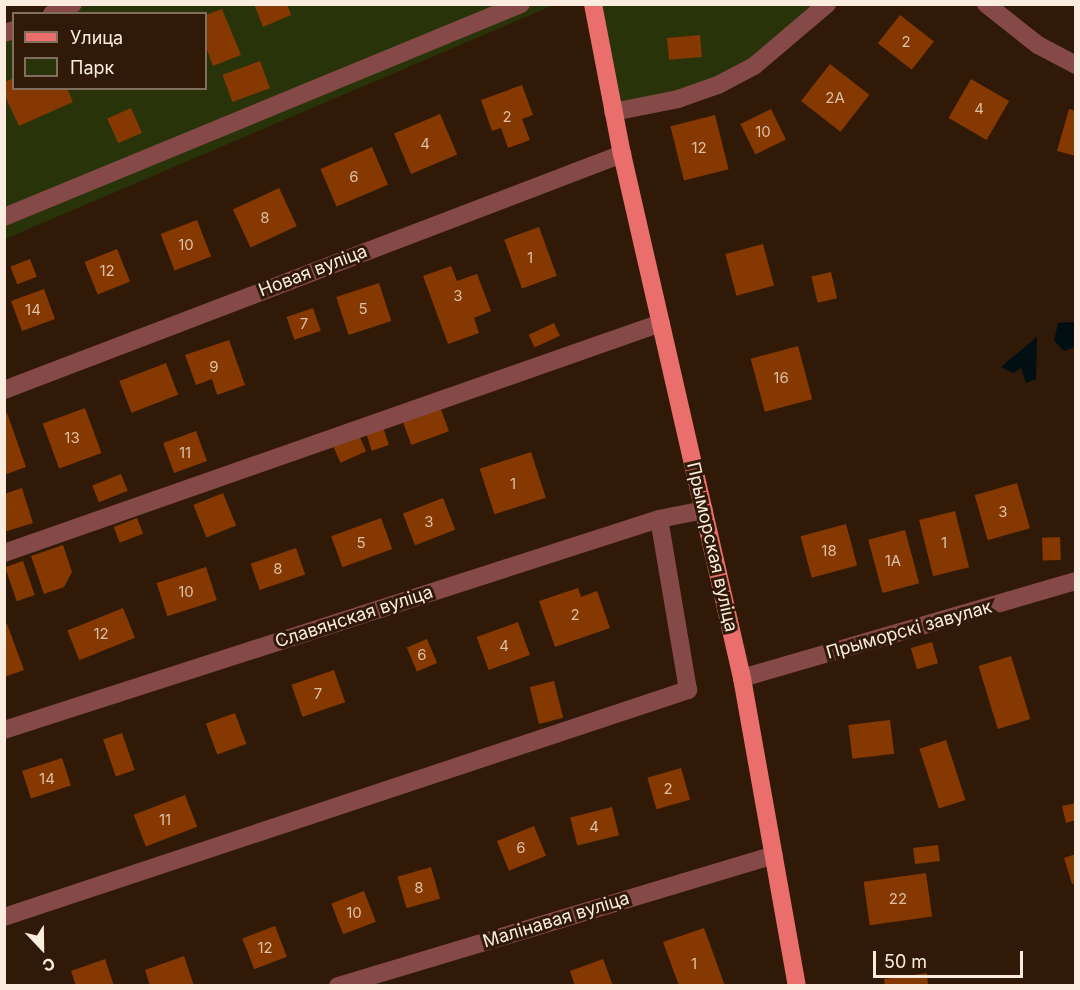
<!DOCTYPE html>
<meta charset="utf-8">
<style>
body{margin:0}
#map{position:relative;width:1080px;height:990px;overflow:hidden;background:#301a07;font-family:Inter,sans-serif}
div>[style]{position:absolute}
.green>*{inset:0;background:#28330a}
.water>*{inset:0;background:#010f12}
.building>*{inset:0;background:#853800;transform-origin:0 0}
.minor>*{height:18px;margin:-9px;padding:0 9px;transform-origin:9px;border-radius:9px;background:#854947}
.major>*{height:18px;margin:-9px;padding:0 9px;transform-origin:9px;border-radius:9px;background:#ea6f6c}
span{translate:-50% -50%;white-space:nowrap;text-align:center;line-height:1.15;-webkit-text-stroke:6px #301a07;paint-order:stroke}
.number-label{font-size:15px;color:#debfa8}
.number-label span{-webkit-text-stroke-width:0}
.street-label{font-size:18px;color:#fbece0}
.frame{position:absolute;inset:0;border:6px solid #fbece0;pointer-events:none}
.legend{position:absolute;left:12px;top:12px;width:195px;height:78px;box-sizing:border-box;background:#301a07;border:2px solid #816e5e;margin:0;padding:8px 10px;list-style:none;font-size:18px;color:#fbece0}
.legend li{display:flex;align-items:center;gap:12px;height:30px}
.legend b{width:30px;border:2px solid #816e5e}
.north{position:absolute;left:12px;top:918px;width:60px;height:60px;-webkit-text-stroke:4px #301a07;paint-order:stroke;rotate:158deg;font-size:16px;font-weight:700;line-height:24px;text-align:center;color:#fbece0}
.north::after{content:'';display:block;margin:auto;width:21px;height:27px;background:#fbece0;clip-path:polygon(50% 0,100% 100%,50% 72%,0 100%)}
.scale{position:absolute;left:873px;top:951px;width:150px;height:27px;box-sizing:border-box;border:3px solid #fbece0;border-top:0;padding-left:8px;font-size:18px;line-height:21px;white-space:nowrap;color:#fbece0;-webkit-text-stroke:4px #301a07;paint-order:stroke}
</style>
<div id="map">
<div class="green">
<div style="clip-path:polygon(73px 4px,554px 5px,5px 239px,5px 33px,13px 30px,14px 88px,206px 88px,206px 14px,52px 13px)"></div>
<div style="clip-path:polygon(593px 5px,827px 5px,754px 66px,613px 112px)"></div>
</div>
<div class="water">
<div style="clip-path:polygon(1075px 322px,1075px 347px,1064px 351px,1054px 341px,1058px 323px)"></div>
<div style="clip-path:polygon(1037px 337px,1036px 379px,1026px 383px,1021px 368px,1013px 373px,1001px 367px)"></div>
</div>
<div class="building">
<div style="clip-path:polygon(254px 4px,287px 4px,291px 15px,263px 27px)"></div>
<div style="clip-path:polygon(222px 9px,241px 55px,213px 66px,206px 47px,206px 15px)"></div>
<div style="left:900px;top:15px;width:43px;height:36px;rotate:38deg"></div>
<div style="left:700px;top:35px;width:22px;height:33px;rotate:85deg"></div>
<div style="left:260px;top:61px;width:29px;height:40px;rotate:70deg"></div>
<div style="left:830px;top:64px;width:50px;height:47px;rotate:38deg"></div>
<div style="clip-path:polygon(14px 78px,14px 88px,67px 88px,73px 102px,19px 126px,4px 94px,4px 82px)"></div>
<div style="left:971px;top:79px;width:44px;height:45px;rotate:30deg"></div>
<div style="clip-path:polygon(522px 85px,533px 115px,522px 119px,530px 140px,508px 148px,501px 128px,492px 131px,481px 100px)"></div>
<div style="left:131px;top:108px;width:27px;height:26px;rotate:66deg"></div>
<div style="left:771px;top:109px;width:34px;height:34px;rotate:64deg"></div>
<div style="clip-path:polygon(1069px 109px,1076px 111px,1076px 156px,1057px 151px)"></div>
<div style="left:440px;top:114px;width:44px;height:50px;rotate:67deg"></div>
<div style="left:715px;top:115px;width:56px;height:46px;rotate:76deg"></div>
<div style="left:372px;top:147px;width:41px;height:56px;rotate:67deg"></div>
<div style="left:279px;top:188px;width:42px;height:51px;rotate:65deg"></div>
<div style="left:197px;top:220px;width:39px;height:39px;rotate:69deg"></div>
<div style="left:539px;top:227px;width:52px;height:37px;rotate:70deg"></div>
<div style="left:763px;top:244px;width:43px;height:39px;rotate:75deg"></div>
<div style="left:117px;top:249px;width:35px;height:35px;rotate:68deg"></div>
<div style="left:30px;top:259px;width:19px;height:21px;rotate:69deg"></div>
<div style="clip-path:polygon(451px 266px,457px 281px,477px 274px,491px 311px,474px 318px,479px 333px,448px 344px,423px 276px)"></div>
<div style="left:831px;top:272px;width:27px;height:20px;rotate:77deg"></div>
<div style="left:379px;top:283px;width:40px;height:45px;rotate:72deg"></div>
<div style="left:44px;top:289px;width:32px;height:35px;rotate:70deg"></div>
<div style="left:313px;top:308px;width:24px;height:28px;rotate:71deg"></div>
<div style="left:554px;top:323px;width:14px;height:28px;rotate:65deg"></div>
<div style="clip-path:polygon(229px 340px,245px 385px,217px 395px,212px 379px,196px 385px,185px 355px)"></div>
<div style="left:798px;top:346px;width:55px;height:49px;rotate:75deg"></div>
<div style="left:166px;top:363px;width:34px;height:50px;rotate:69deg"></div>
<div style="left:439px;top:404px;width:29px;height:40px;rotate:70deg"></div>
<div style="left:85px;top:408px;width:48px;height:45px;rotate:70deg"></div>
<div style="clip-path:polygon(7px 413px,26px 467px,4px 475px,4px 414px)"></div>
<div style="left:383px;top:427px;width:19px;height:18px;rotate:72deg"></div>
<div style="left:196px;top:431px;width:32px;height:35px;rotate:70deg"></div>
<div style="left:358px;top:433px;width:20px;height:28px;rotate:66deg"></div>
<div style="left:531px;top:452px;width:48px;height:54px;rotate:72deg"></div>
<div style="left:121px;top:474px;width:18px;height:31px;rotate:68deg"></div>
<div style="left:1017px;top:483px;width:47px;height:44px;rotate:74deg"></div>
<div style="clip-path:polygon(22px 488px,33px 523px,4px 532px,4px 494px)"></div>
<div style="left:223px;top:493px;width:35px;height:32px;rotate:68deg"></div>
<div style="left:443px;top:498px;width:34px;height:43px;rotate:69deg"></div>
<div style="left:955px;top:511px;width:58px;height:37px;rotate:76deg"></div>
<div style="left:137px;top:518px;width:17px;height:25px;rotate:69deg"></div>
<div style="left:381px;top:518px;width:33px;height:53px;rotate:70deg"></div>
<div style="left:846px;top:524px;width:43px;height:47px;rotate:75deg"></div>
<div style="left:905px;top:530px;width:55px;height:38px;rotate:75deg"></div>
<div style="left:1060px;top:537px;width:23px;height:18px;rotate:88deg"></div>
<div style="clip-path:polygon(63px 545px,72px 572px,64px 587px,44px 594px,31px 556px)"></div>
<div style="left:296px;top:548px;width:28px;height:48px;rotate:71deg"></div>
<div style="left:23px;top:561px;width:36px;height:19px;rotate:71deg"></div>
<div style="left:206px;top:567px;width:35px;height:52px;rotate:72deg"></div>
<div style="clip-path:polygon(578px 588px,581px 597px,597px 591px,610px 628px,555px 647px,539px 601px)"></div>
<div style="left:123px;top:608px;width:32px;height:60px;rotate:68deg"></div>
<div style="left:518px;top:622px;width:35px;height:44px;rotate:70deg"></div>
<div style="clip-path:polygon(7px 624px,24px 670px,4px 677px,4px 625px)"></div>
<div style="left:427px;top:639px;width:26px;height:22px;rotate:67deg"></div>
<div style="left:932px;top:642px;width:22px;height:22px;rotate:74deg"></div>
<div style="left:1011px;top:656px;width:66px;height:34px;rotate:73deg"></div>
<div style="left:334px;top:670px;width:34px;height:45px;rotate:71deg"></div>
<div style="left:554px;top:681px;width:38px;height:25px;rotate:76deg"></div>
<div style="left:235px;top:713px;width:33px;height:31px;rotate:70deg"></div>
<div style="left:890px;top:720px;width:34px;height:42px;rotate:83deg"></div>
<div style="left:122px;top:733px;width:39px;height:20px;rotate:71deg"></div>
<div style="left:946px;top:740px;width:63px;height:28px;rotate:72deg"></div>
<div style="left:62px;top:758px;width:29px;height:42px;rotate:72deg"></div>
<div style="left:681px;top:768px;width:33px;height:35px;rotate:74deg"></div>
<div style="left:185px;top:795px;width:34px;height:55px;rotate:69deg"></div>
<div style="clip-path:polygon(1076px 803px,1076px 820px,1066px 823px,1062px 806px)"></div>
<div style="left:612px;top:807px;width:29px;height:43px;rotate:76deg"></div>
<div style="left:534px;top:826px;width:32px;height:40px;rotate:68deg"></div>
<div style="left:938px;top:845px;width:16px;height:25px;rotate:83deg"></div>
<div style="clip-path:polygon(1076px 854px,1076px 883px,1072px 884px,1064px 858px)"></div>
<div style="left:431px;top:867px;width:33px;height:35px;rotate:74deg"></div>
<div style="left:926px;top:873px;width:44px;height:63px;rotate:82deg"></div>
<div style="left:364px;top:891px;width:33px;height:35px;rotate:69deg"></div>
<div style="left:275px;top:926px;width:33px;height:35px;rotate:69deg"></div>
<div style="clip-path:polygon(704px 928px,725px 986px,679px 986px,663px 942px)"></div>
<div style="clip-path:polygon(184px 956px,194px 986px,150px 986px,145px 970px)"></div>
<div style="clip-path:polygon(105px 959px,114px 986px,76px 986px,71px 971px)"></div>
<div style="clip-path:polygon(603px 959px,613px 986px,575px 986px,570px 971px)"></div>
<div style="clip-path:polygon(927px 973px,928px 986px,885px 986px,884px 979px)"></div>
</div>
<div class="minor">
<div style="left:986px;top:4px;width:66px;rotate:38.3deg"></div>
<div style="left:1038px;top:45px;width:43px;rotate:27.8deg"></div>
<div style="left:52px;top:14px;width:23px;rotate:-25deg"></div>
<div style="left:4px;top:33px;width:10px;rotate:-17deg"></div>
<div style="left:613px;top:112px;width:66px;rotate:-11.3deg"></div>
<div style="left:678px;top:99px;width:42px;rotate:-19.3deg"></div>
<div style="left:718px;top:85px;width:41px;rotate:-27.8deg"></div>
<div style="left:754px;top:66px;width:96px;rotate:-40.3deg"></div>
<div style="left:4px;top:217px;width:559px;rotate:-22.39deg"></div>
<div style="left:4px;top:390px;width:662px;rotate:-20.9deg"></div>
<div style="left:4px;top:553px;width:696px;rotate:-19.29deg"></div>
<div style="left:742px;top:678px;width:348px;rotate:-16.2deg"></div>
<div style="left:4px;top:730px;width:688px;rotate:-17.86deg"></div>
<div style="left:659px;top:519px;width:46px;rotate:-11.3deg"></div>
<div style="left:4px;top:917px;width:721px;rotate:-18.36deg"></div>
<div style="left:688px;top:690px;width:173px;rotate:-99.6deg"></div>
<div style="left:338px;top:986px;width:455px;rotate:-16.7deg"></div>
</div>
<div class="major">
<div style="left:593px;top:4px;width:153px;rotate:79.1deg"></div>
<div style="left:622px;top:154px;width:538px;rotate:77.1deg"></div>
<div style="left:742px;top:678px;width:313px;rotate:79.9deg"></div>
</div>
<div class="number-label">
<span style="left:906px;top:42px">2</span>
<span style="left:835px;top:98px">2А</span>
<span style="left:979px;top:109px">4</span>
<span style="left:507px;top:117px">2</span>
<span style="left:763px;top:132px">10</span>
<span style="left:425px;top:144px">4</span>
<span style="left:699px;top:148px">12</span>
<span style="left:354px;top:177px">6</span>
<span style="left:265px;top:218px">8</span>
<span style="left:186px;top:245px">10</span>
<span style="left:530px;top:258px">1</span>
<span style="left:107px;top:271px">12</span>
<span style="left:458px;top:296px">3</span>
<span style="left:363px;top:309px">5</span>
<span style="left:33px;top:310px">14</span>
<span style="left:304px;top:324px">7</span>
<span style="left:214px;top:367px">9</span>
<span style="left:781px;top:378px">16</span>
<span style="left:72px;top:438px">13</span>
<span style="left:185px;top:453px">11</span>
<span style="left:513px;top:484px">1</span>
<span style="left:1003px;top:512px">3</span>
<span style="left:429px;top:522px">3</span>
<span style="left:361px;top:543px">5</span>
<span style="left:944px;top:543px">1</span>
<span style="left:829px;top:551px">18</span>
<span style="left:893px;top:561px">1А</span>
<span style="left:278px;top:569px">8</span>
<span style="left:186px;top:592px">10</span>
<span style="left:575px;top:615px">2</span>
<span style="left:101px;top:634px">12</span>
<span style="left:504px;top:646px">4</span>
<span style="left:422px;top:655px">6</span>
<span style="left:318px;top:694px">7</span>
<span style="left:47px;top:779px">14</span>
<span style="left:668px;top:789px">2</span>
<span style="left:165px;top:820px">11</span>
<span style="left:594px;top:827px">4</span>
<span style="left:521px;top:848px">6</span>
<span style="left:419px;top:888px">8</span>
<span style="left:898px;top:899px">22</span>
<span style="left:354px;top:913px">10</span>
<span style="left:265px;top:948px">12</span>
<span style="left:694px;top:964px">1</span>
</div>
<div class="street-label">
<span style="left:313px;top:271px;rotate:-21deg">Новая вуліца</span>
<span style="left:712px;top:547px;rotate:77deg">Прыморская вуліца</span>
<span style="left:354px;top:617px;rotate:-18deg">Славянская вуліца</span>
<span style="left:909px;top:630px;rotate:-16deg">Прыморскі завулак</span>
<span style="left:556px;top:920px;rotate:-17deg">Малінавая вуліца</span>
</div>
<div class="frame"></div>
<ul class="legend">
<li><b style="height:8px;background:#ea6f6c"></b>Улица</li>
<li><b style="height:16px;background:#28330a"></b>Парк</li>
</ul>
<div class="north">С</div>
<div class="scale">50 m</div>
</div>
